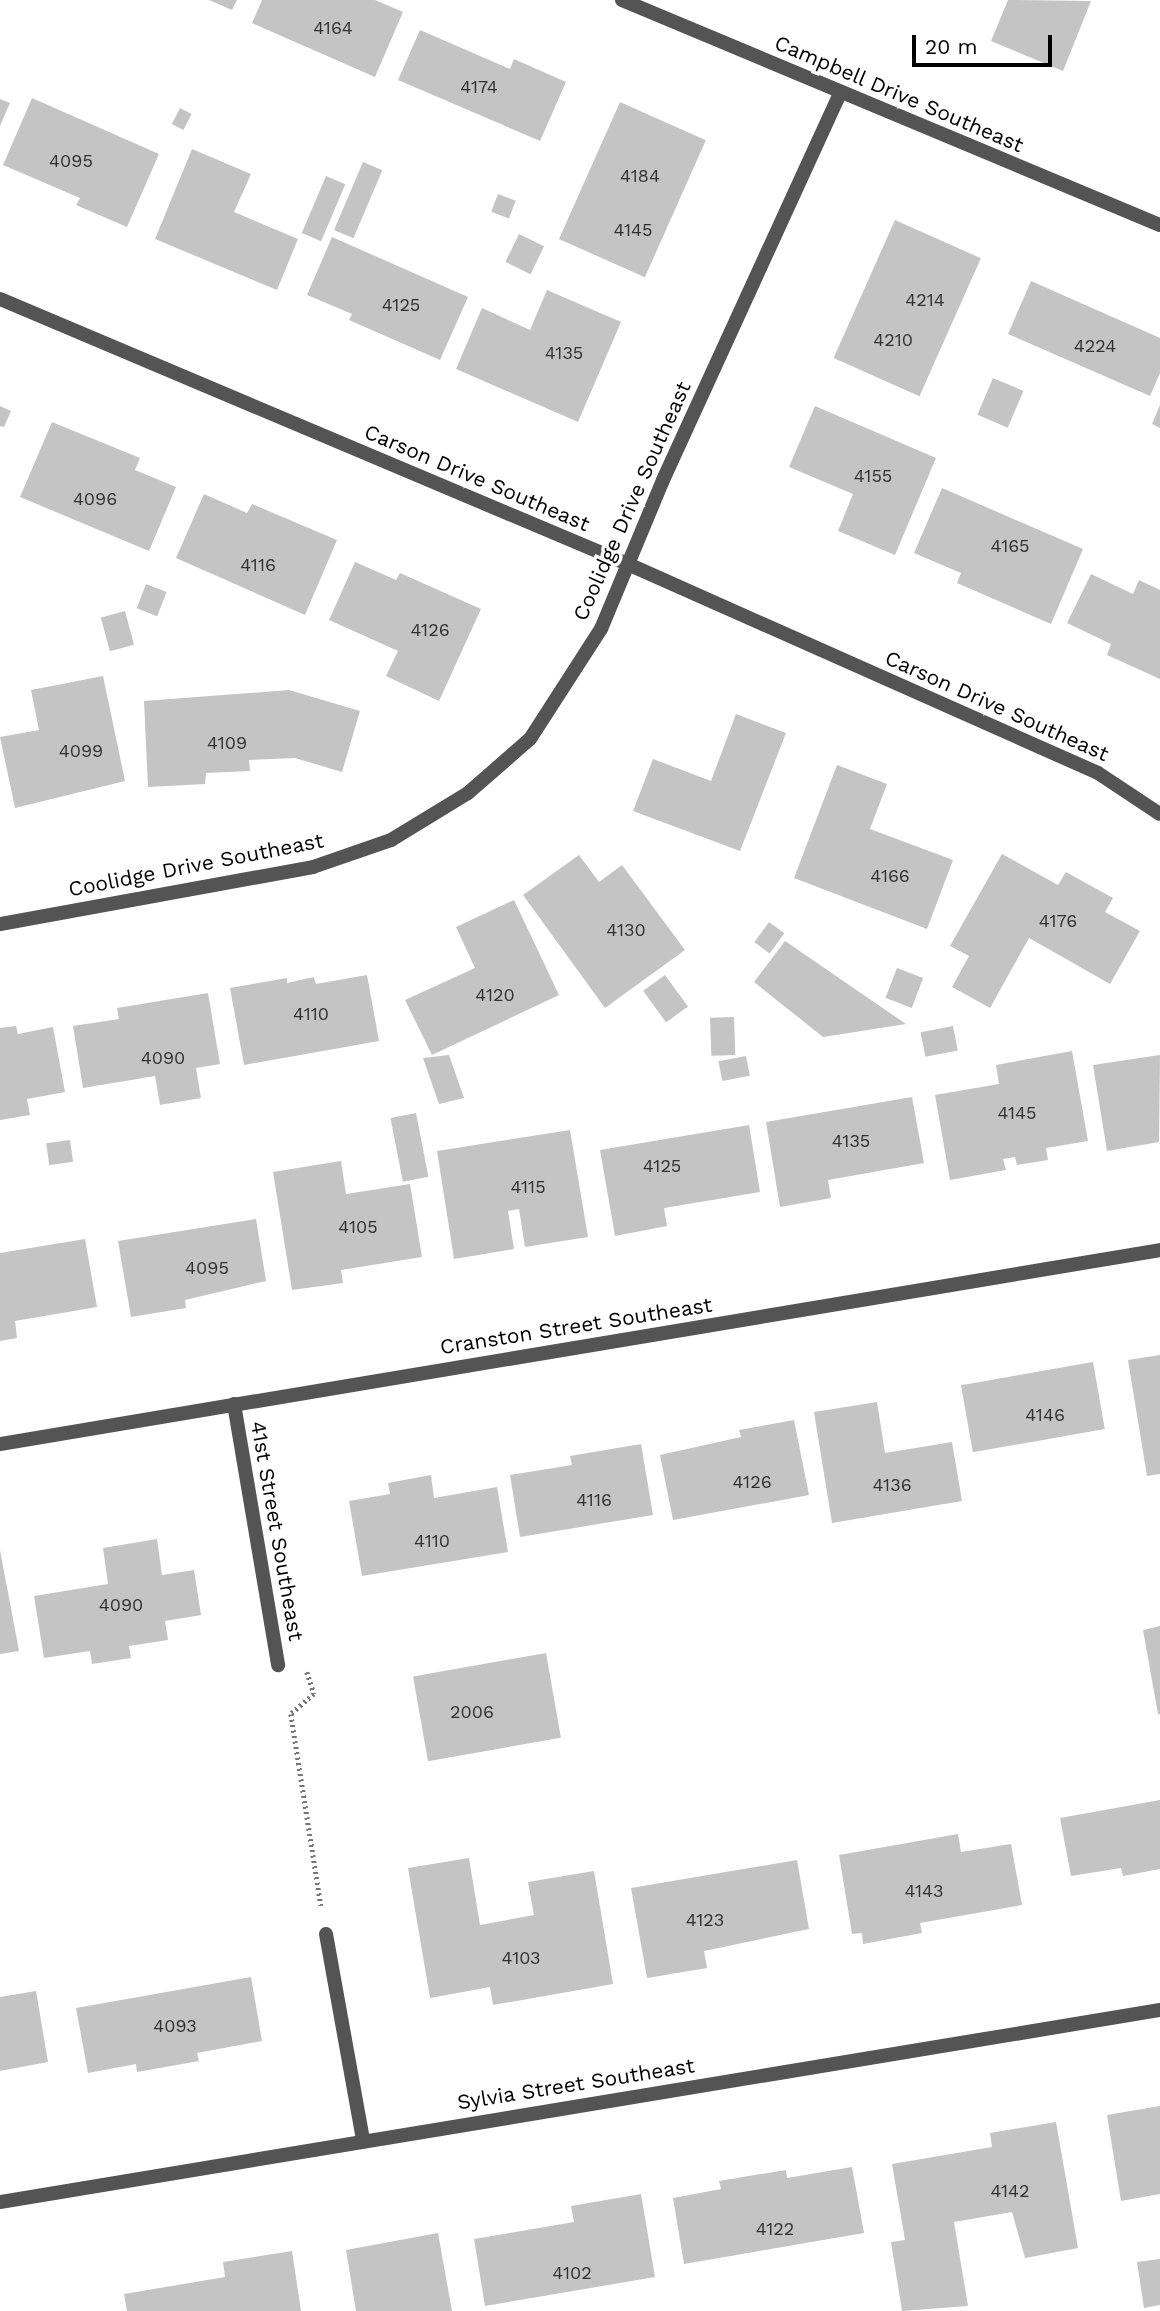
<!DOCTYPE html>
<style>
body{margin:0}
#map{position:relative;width:1160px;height:2311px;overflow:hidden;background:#fff;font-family:"Work Sans",sans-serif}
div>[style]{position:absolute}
.building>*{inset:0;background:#c4c4c4;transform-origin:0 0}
.path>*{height:4.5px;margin-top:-2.25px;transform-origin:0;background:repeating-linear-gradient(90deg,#767676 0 2px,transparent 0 5.5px)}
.minor>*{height:14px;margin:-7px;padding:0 7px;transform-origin:7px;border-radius:7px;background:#545454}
span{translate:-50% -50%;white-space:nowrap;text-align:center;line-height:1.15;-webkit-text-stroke:7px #fff;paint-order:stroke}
.number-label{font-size:18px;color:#313131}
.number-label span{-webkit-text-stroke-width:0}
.street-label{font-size:21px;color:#000}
.scale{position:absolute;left:912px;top:35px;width:140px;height:32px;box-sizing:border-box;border:4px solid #000;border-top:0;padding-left:9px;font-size:21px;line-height:24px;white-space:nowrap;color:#000;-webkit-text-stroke:5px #fff;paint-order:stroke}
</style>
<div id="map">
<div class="building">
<div style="clip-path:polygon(209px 0,237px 0,232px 10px)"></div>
<div style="clip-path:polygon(262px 0,375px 0,403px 12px,375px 77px,252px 23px)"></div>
<div style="clip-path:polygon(1008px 0,1091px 1px,1063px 71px,991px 41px)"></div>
<div style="clip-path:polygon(420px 30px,510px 69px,514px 59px,566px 82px,540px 141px,398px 80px)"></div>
<div style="clip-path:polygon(32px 98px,159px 154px,127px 227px,76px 205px,80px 198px,3px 165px)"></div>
<div style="clip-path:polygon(0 99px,10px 103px,0 126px)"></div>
<div style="left:620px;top:102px;width:94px;height:150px;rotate:24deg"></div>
<div style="left:180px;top:108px;width:13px;height:18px;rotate:27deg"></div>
<div style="clip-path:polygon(192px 149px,251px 174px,234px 212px,298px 239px,277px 290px,155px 239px)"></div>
<div style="left:363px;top:162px;width:21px;height:74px;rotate:23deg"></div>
<div style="left:326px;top:176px;width:21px;height:62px;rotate:23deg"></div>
<div style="left:498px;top:194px;width:19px;height:19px;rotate:21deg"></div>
<div style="left:895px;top:220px;width:94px;height:151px;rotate:24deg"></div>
<div style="left:519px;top:234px;width:28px;height:31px;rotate:26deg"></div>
<div style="clip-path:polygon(332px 237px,468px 297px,440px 360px,349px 320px,352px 314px,307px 295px)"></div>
<div style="clip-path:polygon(1031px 281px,1160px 338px,1160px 373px,1150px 396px,1008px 334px)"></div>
<div style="clip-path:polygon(547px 290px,621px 322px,578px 422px,456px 369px,482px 308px,530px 330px)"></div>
<div style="left:993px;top:378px;width:33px;height:40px;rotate:23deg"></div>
<div style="clip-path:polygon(1160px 405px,1160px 428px,1152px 424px)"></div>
<div style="clip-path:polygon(0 406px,11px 411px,4px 427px,0 426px)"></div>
<div style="clip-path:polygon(815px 406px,936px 458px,895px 555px,838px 531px,853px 494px,789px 467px)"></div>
<div style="clip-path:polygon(52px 422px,140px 458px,135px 470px,176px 487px,149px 551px,20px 497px)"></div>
<div style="clip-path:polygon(942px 488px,1083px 549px,1051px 624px,957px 583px,961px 573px,914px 553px)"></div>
<div style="clip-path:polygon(204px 494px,247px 513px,252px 504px,337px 540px,305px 615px,176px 558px)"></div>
<div style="clip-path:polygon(355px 562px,396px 580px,400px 573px,481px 609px,439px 701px,386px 676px,398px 651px,329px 620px)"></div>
<div style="clip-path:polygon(1091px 574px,1133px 594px,1139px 580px,1160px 590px,1160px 679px,1107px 655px,1111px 644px,1067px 623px)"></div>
<div style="left:146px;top:584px;width:22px;height:26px;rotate:21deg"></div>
<div style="left:125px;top:611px;width:35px;height:25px;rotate:75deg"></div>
<div style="clip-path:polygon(103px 676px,125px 781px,15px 808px,0 737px,39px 730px,31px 690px)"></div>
<div style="clip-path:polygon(289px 690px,360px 711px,342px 772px,295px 758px,249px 760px,250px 771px,206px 773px,205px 784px,148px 787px,144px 701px)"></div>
<div style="clip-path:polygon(736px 714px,786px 733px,740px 851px,633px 811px,653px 759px,711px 781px)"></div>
<div style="clip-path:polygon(837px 765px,887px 784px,870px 829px,953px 860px,927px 929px,794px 878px)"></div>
<div style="clip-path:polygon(1002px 854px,1058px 885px,1066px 872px,1113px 898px,1105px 912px,1140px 931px,1110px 984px,1029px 938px,990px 1008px,952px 987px,969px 956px,950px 946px)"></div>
<div style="clip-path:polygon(579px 855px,599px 882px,622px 865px,685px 950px,605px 1008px,523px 895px)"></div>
<div style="clip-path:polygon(514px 900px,559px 995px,432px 1055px,405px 1000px,475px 968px,456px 927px)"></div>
<div style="left:769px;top:922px;width:19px;height:25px;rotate:36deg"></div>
<div style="clip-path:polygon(785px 941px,906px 1024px,823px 1037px,754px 982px)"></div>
<div style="left:897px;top:968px;width:28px;height:32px;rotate:21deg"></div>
<div style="clip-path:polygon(367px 975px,379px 1041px,244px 1065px,230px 988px,287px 978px,287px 983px,314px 977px,316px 984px)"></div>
<div style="left:665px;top:975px;width:39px;height:27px;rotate:54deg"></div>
<div style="clip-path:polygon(208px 993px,220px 1064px,196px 1068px,201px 1098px,160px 1105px,155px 1076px,83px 1088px,73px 1026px,119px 1019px,117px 1008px)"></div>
<div style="left:734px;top:1017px;width:38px;height:24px;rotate:88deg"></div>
<div style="clip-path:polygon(16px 1026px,18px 1034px,53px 1027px,65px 1092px,27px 1099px,30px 1115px,0 1120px,0 1028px)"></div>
<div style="left:953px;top:1026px;width:25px;height:33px;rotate:79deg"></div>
<div style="clip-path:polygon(1072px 1051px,1088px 1141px,1046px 1148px,1048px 1160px,1017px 1165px,1015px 1157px,1003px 1159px,1006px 1170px,950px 1180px,935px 1095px,999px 1084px,996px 1065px)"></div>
<div style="clip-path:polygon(449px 1055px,464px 1098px,439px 1104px,423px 1058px)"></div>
<div style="clip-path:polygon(1160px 1055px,1159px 1142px,1107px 1151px,1093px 1065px)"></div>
<div style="left:746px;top:1056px;width:20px;height:28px;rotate:79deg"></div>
<div style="clip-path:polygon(912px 1097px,924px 1163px,828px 1180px,831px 1198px,780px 1207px,766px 1122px)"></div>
<div style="left:416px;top:1113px;width:65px;height:26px;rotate:79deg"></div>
<div style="clip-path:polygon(749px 1125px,760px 1192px,664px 1208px,667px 1226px,615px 1236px,600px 1150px)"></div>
<div style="clip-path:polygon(570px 1130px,588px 1237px,525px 1247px,519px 1209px,508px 1211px,514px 1249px,454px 1259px,437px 1151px)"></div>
<div style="left:70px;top:1140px;width:22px;height:24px;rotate:82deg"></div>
<div style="clip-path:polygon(341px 1161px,346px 1194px,410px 1184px,422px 1257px,341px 1270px,343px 1283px,292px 1290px,273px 1172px)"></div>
<div style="clip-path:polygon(256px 1219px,266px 1281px,185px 1300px,186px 1308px,131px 1317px,118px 1241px)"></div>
<div style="clip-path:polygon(85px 1239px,97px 1307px,15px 1321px,17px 1338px,0 1341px,0 1253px)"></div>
<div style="clip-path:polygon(1160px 1355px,1160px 1474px,1147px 1476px,1128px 1360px)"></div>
<div style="left:1093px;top:1362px;width:68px;height:134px;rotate:80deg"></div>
<div style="clip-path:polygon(877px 1402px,885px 1453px,952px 1442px,962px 1501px,832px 1523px,814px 1412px)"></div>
<div style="clip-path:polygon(794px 1420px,809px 1495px,673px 1520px,660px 1455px,741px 1437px,739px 1430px)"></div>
<div style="clip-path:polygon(641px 1444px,653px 1515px,520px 1537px,510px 1475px,572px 1465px,570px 1456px)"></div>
<div style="clip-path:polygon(431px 1475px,434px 1498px,497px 1487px,508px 1552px,362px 1576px,349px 1501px,390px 1494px,388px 1483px)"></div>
<div style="clip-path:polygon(157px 1539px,162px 1575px,194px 1570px,201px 1615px,165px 1621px,168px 1640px,129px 1646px,131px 1658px,92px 1664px,90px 1651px,44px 1658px,34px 1596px,108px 1584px,103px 1548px)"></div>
<div style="clip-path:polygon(0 1550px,19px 1651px,0 1654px)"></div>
<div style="clip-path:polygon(1160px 1626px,1160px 1714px,1158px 1714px,1143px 1630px)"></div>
<div style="left:546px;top:1653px;width:86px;height:135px;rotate:80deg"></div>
<div style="clip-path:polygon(1160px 1800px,1160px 1869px,1123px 1876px,1121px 1868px,1071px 1876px,1060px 1818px)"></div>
<div style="clip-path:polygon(958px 1834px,961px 1852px,1011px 1844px,1022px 1905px,920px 1923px,922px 1933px,863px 1944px,862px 1933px,852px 1934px,839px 1855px)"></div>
<div style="clip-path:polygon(469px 1858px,480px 1925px,534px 1915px,528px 1882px,594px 1871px,613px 1984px,493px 2005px,490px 1987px,430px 1998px,408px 1868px)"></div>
<div style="clip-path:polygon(797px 1860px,809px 1929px,704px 1951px,707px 1968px,647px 1978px,631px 1888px)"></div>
<div style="clip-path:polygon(251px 1977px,262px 2041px,197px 2053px,199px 2061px,137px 2072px,136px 2064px,88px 2073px,76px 2008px)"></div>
<div style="clip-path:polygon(36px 1991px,48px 2062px,0 2071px,0 1997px)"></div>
<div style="clip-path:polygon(1160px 2106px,1160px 2194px,1121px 2201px,1107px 2115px)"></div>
<div style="clip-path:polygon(1056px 2122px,1078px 2248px,1025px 2258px,1012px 2212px,954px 2222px,968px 2306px,902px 2311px,891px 2242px,905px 2240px,892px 2164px,992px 2147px,990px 2133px)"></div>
<div style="clip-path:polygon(852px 2167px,864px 2233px,684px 2264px,673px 2198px,721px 2189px,719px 2181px,786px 2170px,787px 2178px)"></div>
<div style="clip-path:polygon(641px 2194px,655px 2277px,485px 2306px,474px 2239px,574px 2222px,571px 2206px)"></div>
<div style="clip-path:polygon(438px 2233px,452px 2311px,356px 2311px,346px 2250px)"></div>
<div style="clip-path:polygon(292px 2251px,301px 2311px,127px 2311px,124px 2294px,225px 2277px,223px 2262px)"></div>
<div style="clip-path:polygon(1160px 2259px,1160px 2305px,1144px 2308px,1137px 2262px)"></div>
</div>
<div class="path">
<div style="left:307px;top:1672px;width:23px;rotate:72deg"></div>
<div style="left:314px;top:1694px;width:30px;rotate:139deg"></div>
<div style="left:291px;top:1714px;width:194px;rotate:81.1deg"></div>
</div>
<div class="minor">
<div style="left:622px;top:0;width:583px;rotate:22.7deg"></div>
<div style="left:0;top:299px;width:684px;rotate:22.89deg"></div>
<div style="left:630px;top:565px;width:512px;rotate:23.96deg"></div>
<div style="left:1098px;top:773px;width:74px;rotate:33.5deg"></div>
<div style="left:0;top:924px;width:318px;rotate:-10.3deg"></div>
<div style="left:313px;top:867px;width:83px;rotate:-19.1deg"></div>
<div style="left:391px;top:840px;width:90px;rotate:-31.4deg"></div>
<div style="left:468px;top:793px;width:82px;rotate:-41.1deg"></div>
<div style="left:530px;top:739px;width:131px;rotate:-57.2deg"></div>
<div style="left:601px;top:629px;width:161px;rotate:-67.4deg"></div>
<div style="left:663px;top:480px;width:425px;rotate:-65.4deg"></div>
<div style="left:234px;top:1404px;width:265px;rotate:80.4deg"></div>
<div style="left:0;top:1444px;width:1176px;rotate:-9.49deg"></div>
<div style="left:326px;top:1934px;width:209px;rotate:79.8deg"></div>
<div style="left:0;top:2202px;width:1176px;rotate:-9.4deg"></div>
</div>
<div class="number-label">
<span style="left:333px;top:28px">4164</span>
<span style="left:479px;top:87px">4174</span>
<span style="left:71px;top:161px">4095</span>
<span style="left:640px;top:176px">4184</span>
<span style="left:633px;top:230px">4145</span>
<span style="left:925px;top:300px">4214</span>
<span style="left:401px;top:305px">4125</span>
<span style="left:893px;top:340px">4210</span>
<span style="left:1095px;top:346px">4224</span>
<span style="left:564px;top:353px">4135</span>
<span style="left:873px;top:476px">4155</span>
<span style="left:95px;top:499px">4096</span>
<span style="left:1010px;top:546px">4165</span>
<span style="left:258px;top:565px">4116</span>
<span style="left:430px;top:630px">4126</span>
<span style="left:227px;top:743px">4109</span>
<span style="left:81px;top:751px">4099</span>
<span style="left:890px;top:876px">4166</span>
<span style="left:1058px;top:921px">4176</span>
<span style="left:626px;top:930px">4130</span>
<span style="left:495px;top:995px">4120</span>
<span style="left:311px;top:1014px">4110</span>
<span style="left:163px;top:1058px">4090</span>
<span style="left:1017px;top:1113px">4145</span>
<span style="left:851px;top:1141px">4135</span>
<span style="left:662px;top:1166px">4125</span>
<span style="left:528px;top:1187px">4115</span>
<span style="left:358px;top:1227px">4105</span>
<span style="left:207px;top:1268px">4095</span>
<span style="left:1045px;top:1415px">4146</span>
<span style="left:752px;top:1482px">4126</span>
<span style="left:892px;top:1485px">4136</span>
<span style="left:594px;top:1500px">4116</span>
<span style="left:432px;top:1541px">4110</span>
<span style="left:121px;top:1605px">4090</span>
<span style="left:472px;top:1712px">2006</span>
<span style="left:924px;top:1891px">4143</span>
<span style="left:705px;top:1920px">4123</span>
<span style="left:521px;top:1958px">4103</span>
<span style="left:175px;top:2026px">4093</span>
<span style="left:1010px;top:2191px">4142</span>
<span style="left:775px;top:2229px">4122</span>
<span style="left:572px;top:2273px">4102</span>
</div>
<div class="street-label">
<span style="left:899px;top:94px;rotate:23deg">Campbell Drive Southeast</span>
<span style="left:477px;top:478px;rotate:23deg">Carson Drive Southeast</span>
<span style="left:632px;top:501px;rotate:-66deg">Coolidge Drive Southeast</span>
<span style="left:997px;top:706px;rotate:24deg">Carson Drive Southeast</span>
<span style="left:196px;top:865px;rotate:-11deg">Coolidge Drive Southeast</span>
<span style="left:576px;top:1326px;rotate:-9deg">Cranston Street Southeast</span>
<span style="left:277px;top:1531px;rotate:80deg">41st Street Southeast</span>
<span style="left:576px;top:2084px;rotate:-9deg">Sylvia Street Southeast</span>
</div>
<div class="scale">20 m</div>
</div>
